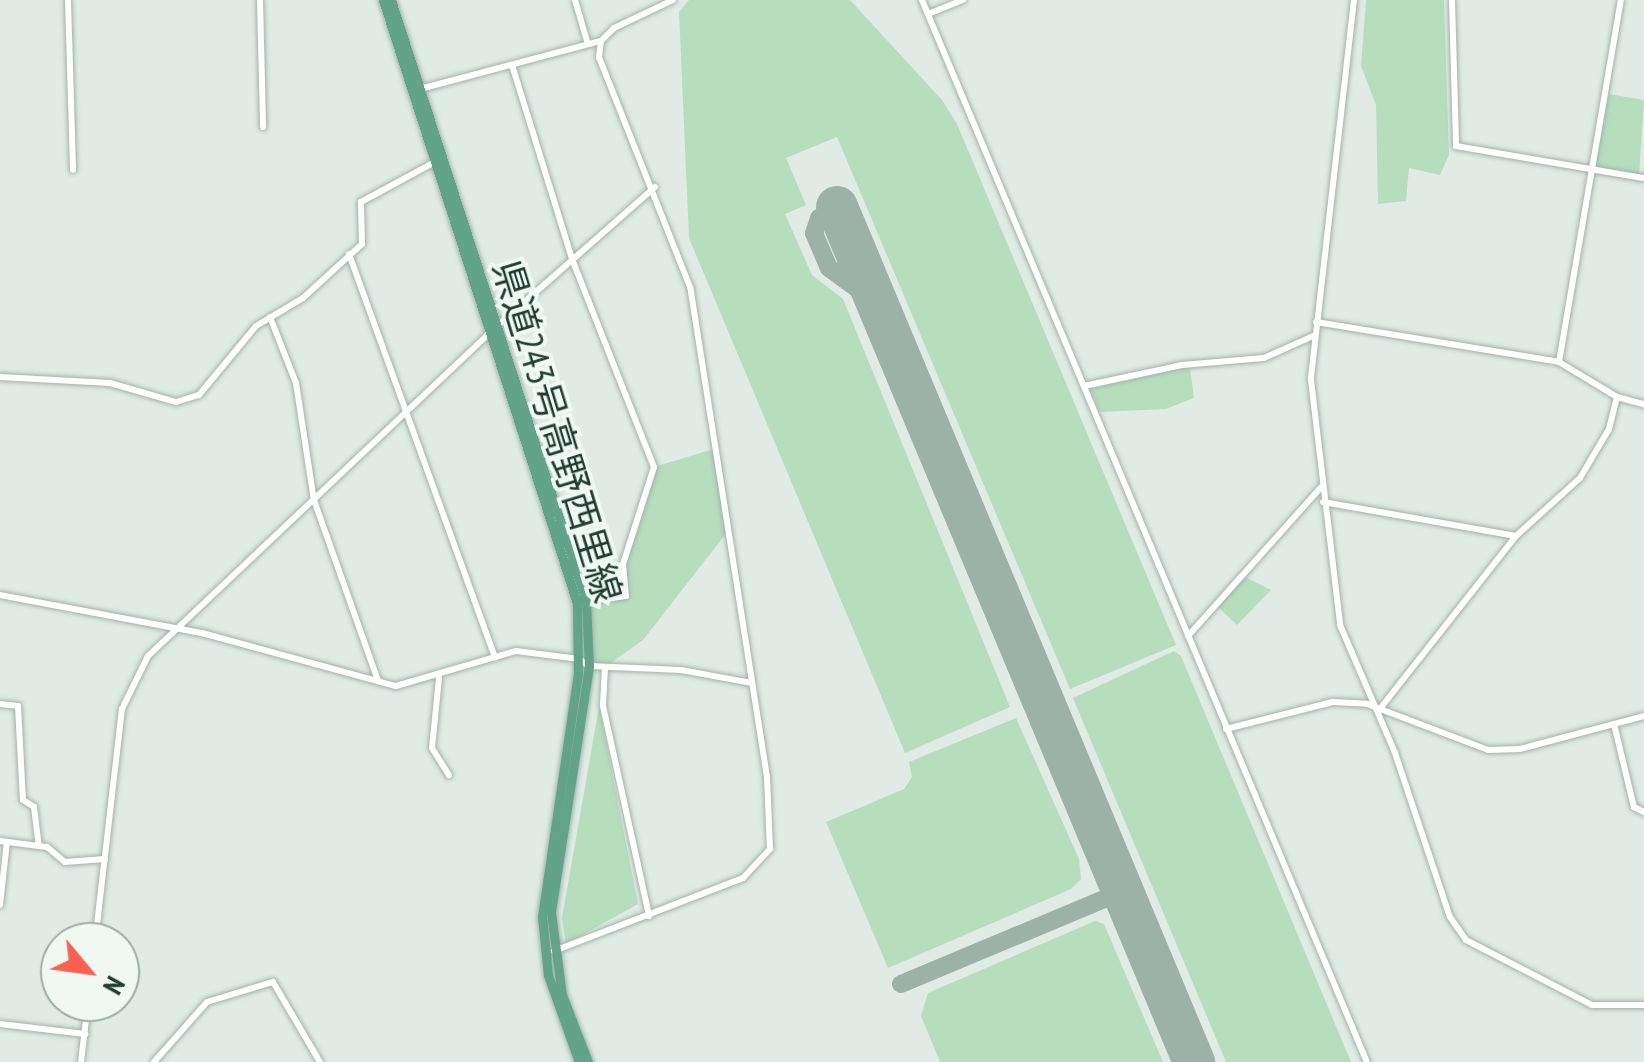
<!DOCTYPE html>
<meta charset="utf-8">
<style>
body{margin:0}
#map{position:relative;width:1644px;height:1062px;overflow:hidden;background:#dfebe4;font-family:"PT Sans Narrow","Noto Sans JP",sans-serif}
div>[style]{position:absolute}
.green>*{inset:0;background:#b6debc}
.taxiway>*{height:18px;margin:-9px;padding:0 9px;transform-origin:9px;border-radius:9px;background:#9cb2a8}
.runway>*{height:42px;margin:-21px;padding:0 21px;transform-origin:21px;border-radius:21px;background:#9cb2a8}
.roads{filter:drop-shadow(0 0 2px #a2b3ab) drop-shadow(0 0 2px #a2b3ab)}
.minor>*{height:6px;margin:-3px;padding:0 3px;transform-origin:3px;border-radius:3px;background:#fff}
.major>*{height:9px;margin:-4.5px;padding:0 4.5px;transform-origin:4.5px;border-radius:4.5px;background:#61a48a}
span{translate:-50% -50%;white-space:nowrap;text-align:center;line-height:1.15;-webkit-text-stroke:8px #f0f8f3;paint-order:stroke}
.street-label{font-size:38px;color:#1f3c31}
.north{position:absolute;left:40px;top:922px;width:100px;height:100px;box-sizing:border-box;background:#f0f8f3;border:2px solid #9cada5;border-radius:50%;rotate:119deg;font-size:28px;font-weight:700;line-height:40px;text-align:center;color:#1f3c31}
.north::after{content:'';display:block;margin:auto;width:35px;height:45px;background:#fa624f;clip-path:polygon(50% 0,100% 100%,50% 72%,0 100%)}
</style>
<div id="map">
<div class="green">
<div style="clip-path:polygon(689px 0,850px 0,942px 100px,957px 124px,1176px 645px,1070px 689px,837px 137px,786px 158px,806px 205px,785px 214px,812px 275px,843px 299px,1010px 707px,905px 753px,689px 238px,679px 12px)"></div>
<div style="clip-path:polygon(1366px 0,1444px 0,1449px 155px,1440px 175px,1409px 168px,1406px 201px,1378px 204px,1376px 105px,1361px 66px)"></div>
<div style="clip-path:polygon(1609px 94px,1644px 100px,1639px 175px,1595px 168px)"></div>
<div style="clip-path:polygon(1190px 367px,1194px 398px,1166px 409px,1100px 412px,1090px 389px)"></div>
<div style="clip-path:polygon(714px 449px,728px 531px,643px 640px,605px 667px,589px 666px,586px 601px,626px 596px,623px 564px,654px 467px)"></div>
<div style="clip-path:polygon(1245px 577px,1271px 590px,1237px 625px,1217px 606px)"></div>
<div style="clip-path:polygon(1174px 651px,1181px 656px,1351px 1062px,1226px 1062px,1073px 698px)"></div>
<div style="clip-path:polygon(599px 707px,638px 904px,566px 944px,562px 918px)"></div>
<div style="clip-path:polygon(1016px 718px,1079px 859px,1081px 879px,1071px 889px,888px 968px,826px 822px,904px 789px,912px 777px,909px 762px)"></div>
<div style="clip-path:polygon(1095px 921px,1104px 924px,1163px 1062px,940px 1062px,921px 1016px,928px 993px)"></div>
</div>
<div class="taxiway">
<div style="left:844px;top:223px;width:16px;rotate:-142deg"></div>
<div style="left:831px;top:213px;width:13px;rotate:157deg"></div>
<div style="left:819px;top:218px;width:16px;rotate:108deg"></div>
<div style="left:814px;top:233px;width:38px;rotate:67deg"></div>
<div style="left:829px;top:268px;width:61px;rotate:36.3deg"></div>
<div style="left:901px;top:984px;width:238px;rotate:-22.7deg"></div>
</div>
<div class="runway">
<div style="left:837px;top:207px;width:927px;rotate:67.34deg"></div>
</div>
<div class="roads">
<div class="minor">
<div style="left:68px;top:0;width:170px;rotate:88.3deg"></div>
<div style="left:260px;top:0;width:127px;rotate:88.6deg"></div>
<div style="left:575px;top:0;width:43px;rotate:73.7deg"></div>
<div style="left:922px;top:0;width:1151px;rotate:67.27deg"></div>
<div style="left:1354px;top:0;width:382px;rotate:96.5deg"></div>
<div style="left:1311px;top:380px;width:247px;rotate:83.2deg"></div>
<div style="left:1340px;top:625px;width:139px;rotate:66.7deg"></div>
<div style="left:1395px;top:753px;width:173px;rotate:71.5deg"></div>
<div style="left:1450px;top:917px;width:28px;rotate:55deg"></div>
<div style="left:1466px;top:940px;width:142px;rotate:27.3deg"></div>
<div style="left:1592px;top:1005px;width:52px"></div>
<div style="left:1452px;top:0;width:146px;rotate:88.4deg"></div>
<div style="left:1456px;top:146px;width:191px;rotate:9.7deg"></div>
<div style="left:928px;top:14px;width:38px;rotate:-22deg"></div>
<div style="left:512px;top:65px;width:203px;rotate:72.8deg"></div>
<div style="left:572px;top:259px;width:224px;rotate:68.5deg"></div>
<div style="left:654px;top:467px;width:102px;rotate:107.7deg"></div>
<div style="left:623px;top:564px;width:32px;rotate:85deg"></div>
<div style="left:626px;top:596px;width:40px;rotate:172.9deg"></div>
<div style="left:420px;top:89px;width:187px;rotate:-14.9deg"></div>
<div style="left:349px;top:254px;width:429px;rotate:70.1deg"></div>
<div style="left:270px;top:317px;width:71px;rotate:68.5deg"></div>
<div style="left:296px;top:383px;width:118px;rotate:81.3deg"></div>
<div style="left:314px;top:500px;width:192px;rotate:70.5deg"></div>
<div style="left:1316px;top:322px;width:246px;rotate:9.3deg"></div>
<div style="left:1559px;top:362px;width:68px;rotate:31.1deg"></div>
<div style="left:1617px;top:397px;width:28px;rotate:15deg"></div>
<div style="left:1559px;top:362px;width:367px;rotate:-80.3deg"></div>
<div style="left:0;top:377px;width:110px;rotate:3.1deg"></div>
<div style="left:110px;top:383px;width:69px;rotate:16.1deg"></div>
<div style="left:176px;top:402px;width:24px;rotate:-17deg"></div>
<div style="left:199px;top:395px;width:89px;rotate:-50.4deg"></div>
<div style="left:256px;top:326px;width:55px;rotate:-30.8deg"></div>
<div style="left:303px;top:298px;width:80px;rotate:-42.5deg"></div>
<div style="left:362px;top:244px;width:42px;rotate:-91.4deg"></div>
<div style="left:361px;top:202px;width:80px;rotate:-28.5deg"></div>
<div style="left:1084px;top:386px;width:100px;rotate:-12.1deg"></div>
<div style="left:1182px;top:365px;width:82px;rotate:-4.9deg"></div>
<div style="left:1264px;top:358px;width:54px;rotate:-24.2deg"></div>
<div style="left:1323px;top:502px;width:196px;rotate:10deg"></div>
<div style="left:0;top:595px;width:206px;rotate:10.7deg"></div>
<div style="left:202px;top:633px;width:201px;rotate:15.3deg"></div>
<div style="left:396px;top:686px;width:125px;rotate:-16.3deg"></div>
<div style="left:516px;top:651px;width:64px;rotate:7.2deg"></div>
<div style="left:579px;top:659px;width:12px;rotate:35deg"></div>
<div style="left:589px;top:666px;width:92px;rotate:2.5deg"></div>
<div style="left:681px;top:670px;width:72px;rotate:10.4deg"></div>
<div style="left:1188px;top:636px;width:200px;rotate:-48.2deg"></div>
<div style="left:605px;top:667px;width:39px;rotate:93deg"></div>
<div style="left:603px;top:706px;width:215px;rotate:77.6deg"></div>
<div style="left:439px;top:678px;width:70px;rotate:95.7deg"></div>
<div style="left:432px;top:748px;width:32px;rotate:58deg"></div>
<div style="left:0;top:704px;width:18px;rotate:6deg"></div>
<div style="left:18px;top:706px;width:94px;rotate:87deg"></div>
<div style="left:23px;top:800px;width:13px;rotate:32deg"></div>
<div style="left:34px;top:807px;width:38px;rotate:83deg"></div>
<div style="left:1379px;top:710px;width:221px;rotate:-51.8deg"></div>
<div style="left:1516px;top:536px;width:86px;rotate:-42.2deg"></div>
<div style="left:1580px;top:478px;width:57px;rotate:-59.4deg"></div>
<div style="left:1609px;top:429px;width:33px;rotate:-76deg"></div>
<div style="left:1614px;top:724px;width:85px;rotate:76.5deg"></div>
<div style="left:1634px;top:807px;width:11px;rotate:27deg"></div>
<div style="left:1226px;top:729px;width:110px;rotate:-14.2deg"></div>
<div style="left:1333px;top:702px;width:34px;rotate:3deg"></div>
<div style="left:1367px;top:704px;width:129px;rotate:20.8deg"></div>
<div style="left:1488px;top:750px;width:32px;rotate:-2deg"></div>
<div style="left:1520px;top:749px;width:128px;rotate:-14.9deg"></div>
<div style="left:0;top:841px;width:47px;rotate:7.3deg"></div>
<div style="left:47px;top:847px;width:23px;rotate:40deg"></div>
<div style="left:65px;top:862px;width:40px;rotate:-4.3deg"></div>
<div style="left:0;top:905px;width:63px;rotate:-83.7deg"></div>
<div style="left:95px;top:942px;width:235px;rotate:-83.4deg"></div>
<div style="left:122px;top:709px;width:59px;rotate:-63.9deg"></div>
<div style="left:148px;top:656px;width:467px;rotate:-43.4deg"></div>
<div style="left:487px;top:335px;width:224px;rotate:-41.4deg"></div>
<div style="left:554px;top:951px;width:203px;rotate:-21.1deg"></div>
<div style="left:743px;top:878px;width:40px;rotate:-47deg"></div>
<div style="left:770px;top:849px;width:72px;rotate:-92.4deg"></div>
<div style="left:767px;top:777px;width:496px;rotate:-98.9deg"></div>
<div style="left:690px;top:287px;width:247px;rotate:-111.6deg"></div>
<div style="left:599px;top:57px;width:16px;rotate:-83deg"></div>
<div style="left:601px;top:41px;width:18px;rotate:-45deg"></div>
<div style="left:614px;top:28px;width:65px;rotate:-25.4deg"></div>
<div style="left:0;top:1024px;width:86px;rotate:6.7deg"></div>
<div style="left:81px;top:1062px;width:60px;rotate:-83.3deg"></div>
<div style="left:154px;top:1062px;width:80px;rotate:-48.5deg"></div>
<div style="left:207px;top:1002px;width:69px;rotate:-16.9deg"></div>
<div style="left:273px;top:982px;width:93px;rotate:59.6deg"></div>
</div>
<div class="major">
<div style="left:383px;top:0;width:633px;rotate:72.17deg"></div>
<div style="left:577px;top:603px;width:70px;rotate:89.2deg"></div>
<div style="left:578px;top:673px;width:246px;rotate:98.4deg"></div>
<div style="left:542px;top:916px;width:59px;rotate:84.2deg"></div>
<div style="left:548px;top:975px;width:92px;rotate:70.4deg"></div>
<div style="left:391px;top:0;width:632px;rotate:72.02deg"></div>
<div style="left:586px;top:601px;width:65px;rotate:87.4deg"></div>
<div style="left:589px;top:666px;width:249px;rotate:98.8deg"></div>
<div style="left:551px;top:912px;width:84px;rotate:82.5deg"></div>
<div style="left:562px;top:995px;width:72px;rotate:68.8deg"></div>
</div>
</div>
<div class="street-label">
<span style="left:558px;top:431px;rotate:73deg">県道243号高野西里線</span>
</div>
<div class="north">N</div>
</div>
